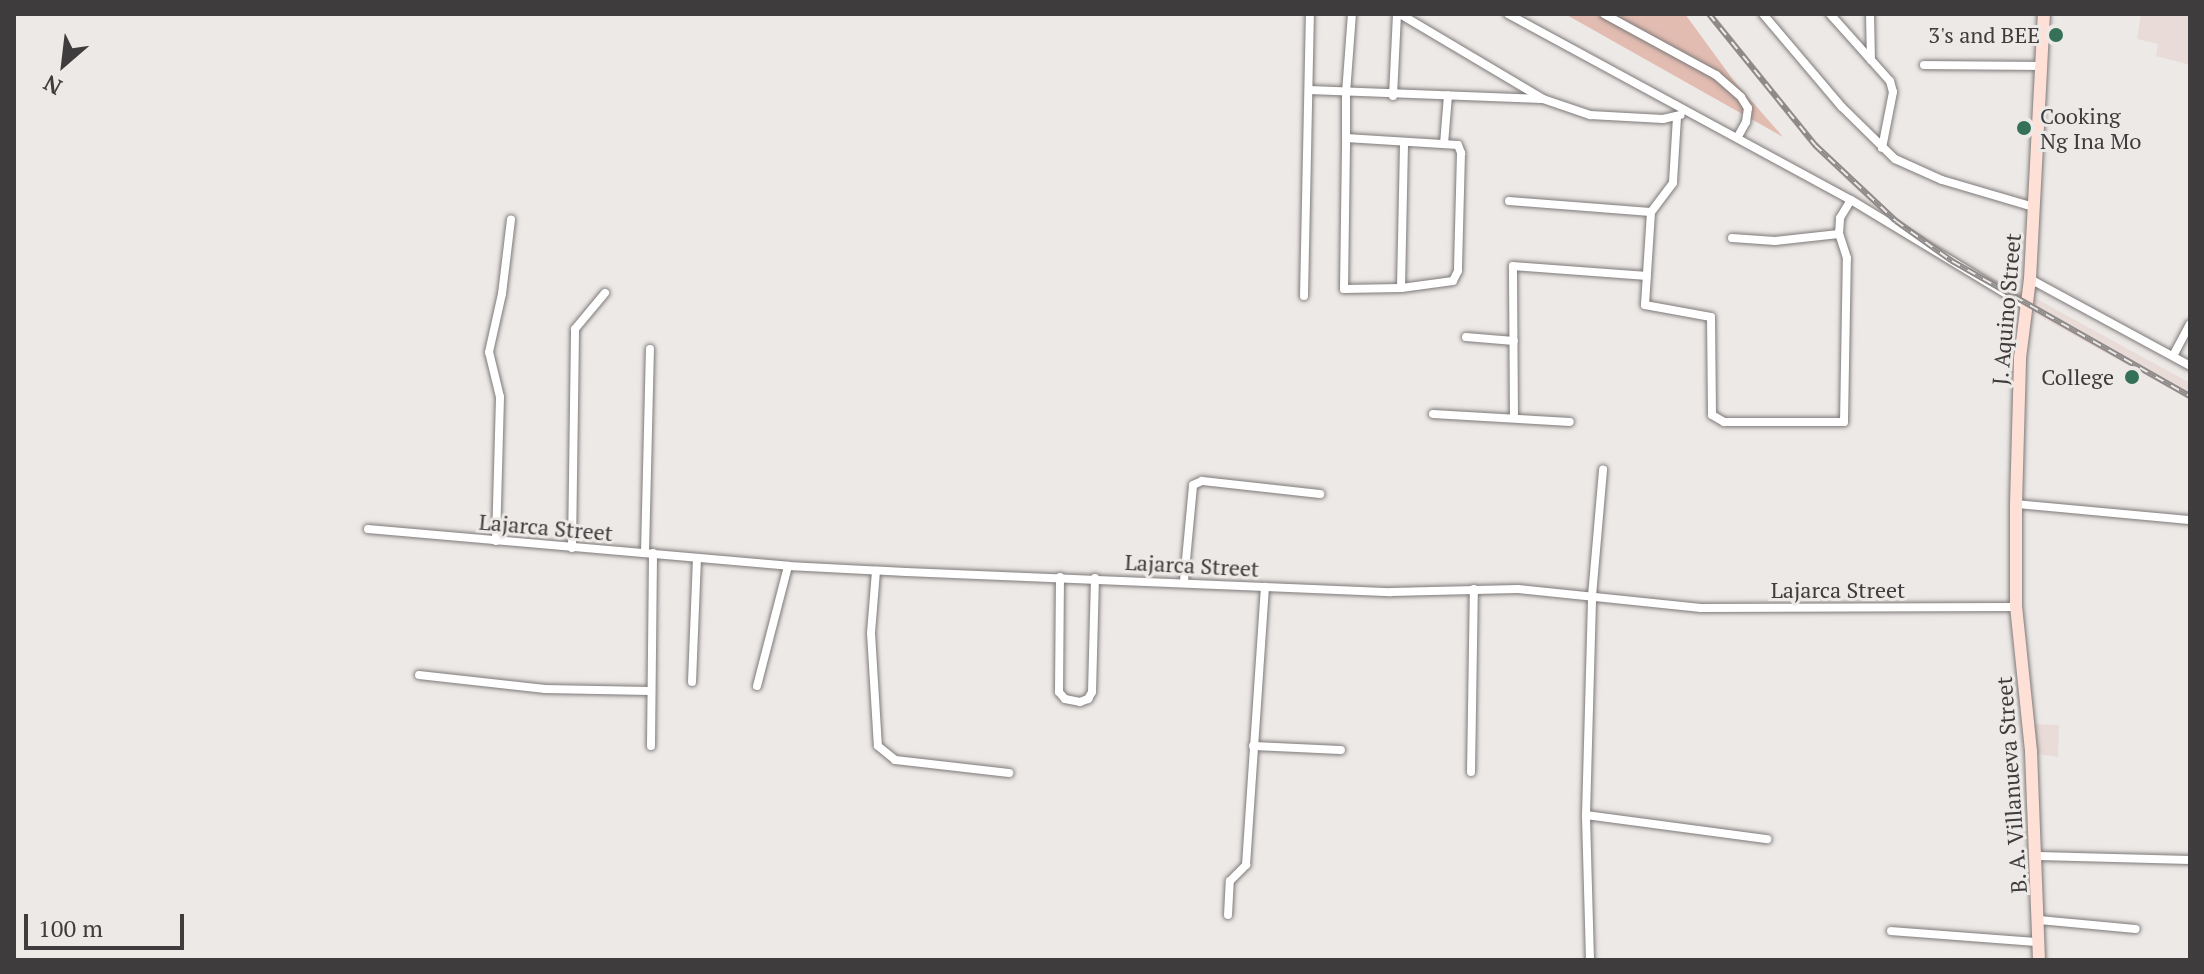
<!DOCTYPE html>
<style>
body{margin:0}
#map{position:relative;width:2204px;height:974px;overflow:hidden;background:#ede9e7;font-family:"PT Serif",serif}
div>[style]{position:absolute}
.built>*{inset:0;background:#e9dcd8}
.green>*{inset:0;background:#e2bcb1}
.roads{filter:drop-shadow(0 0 2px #7d7978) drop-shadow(0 0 2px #7d7978)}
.street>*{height:8px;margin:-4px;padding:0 4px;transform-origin:4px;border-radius:4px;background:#fff}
.secondary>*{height:12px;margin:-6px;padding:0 6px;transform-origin:6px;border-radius:6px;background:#fee0d6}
.rail>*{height:6px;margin-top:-3px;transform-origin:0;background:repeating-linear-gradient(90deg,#ede9e7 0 9px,#8d8a89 0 18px);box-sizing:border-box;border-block:2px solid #8d8a89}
.dots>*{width:22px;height:22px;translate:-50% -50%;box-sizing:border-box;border:4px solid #ede9e7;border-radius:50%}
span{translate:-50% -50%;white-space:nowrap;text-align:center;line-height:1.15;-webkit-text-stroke:6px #ede9e7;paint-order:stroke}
.poi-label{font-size:22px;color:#3e3c3c}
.right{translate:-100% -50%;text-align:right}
.left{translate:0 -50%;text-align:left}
.street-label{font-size:22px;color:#3e3c3c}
.frame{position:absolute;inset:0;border:16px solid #3e3c3c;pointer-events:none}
.north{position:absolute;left:24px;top:24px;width:80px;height:80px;-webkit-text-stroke:6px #ede9e7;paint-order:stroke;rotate:208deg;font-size:22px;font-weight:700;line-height:32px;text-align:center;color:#3e3c3c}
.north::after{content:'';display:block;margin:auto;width:28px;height:36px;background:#3e3c3c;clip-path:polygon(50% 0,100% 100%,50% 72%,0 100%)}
.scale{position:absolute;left:24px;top:914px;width:160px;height:36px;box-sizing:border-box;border:4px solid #3e3c3c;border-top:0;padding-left:10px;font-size:24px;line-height:28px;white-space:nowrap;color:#3e3c3c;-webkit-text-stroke:6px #ede9e7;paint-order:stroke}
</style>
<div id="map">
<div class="built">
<div style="clip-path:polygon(1705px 14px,1714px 14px,1818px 143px,1898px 219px,1981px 273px,2035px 298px,2190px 383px,2190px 400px,2028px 310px,1893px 225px,1813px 148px)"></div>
<div style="clip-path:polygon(2141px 14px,2190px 14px,2190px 65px,2156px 56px,2158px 44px,2137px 39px)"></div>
<div style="clip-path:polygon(2034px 724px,2059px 725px,2058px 757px,2036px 754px)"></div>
</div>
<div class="green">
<div style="clip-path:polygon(1565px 14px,1685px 14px,1734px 81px,1783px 137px)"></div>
</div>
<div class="roads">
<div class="street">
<div style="left:1400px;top:14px;width:166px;rotate:30.7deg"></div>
<div style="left:1543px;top:99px;width:50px;rotate:18.8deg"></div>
<div style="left:1590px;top:115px;width:73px;rotate:3.1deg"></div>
<div style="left:1663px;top:119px;width:18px;rotate:-13deg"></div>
<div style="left:1508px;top:14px;width:390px;rotate:28.5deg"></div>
<div style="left:1851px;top:200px;width:205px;rotate:31.2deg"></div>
<div style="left:1604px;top:14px;width:128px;rotate:28.6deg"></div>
<div style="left:1716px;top:75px;width:33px;rotate:41deg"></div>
<div style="left:1741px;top:97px;width:13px;rotate:58deg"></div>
<div style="left:1748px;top:108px;width:14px;rotate:98deg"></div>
<div style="left:1746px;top:122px;width:18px;rotate:119deg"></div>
<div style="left:1763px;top:14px;width:122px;rotate:49.7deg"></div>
<div style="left:1842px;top:107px;width:74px;rotate:44.5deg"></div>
<div style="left:1895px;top:159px;width:51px;rotate:24.1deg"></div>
<div style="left:1942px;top:180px;width:96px;rotate:16.4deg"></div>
<div style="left:1830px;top:14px;width:90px;rotate:48.2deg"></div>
<div style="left:1890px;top:81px;width:11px;rotate:75deg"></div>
<div style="left:1893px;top:92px;width:57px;rotate:101.1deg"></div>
<div style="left:1870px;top:14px;width:46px;rotate:88.8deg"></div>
<div style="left:1924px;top:65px;width:117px;rotate:0.5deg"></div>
<div style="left:1309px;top:90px;width:233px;rotate:2.2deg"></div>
<div style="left:1393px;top:96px;width:82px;rotate:-87.2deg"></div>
<div style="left:1677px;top:117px;width:66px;rotate:93.5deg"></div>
<div style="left:1673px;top:183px;width:36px;rotate:127deg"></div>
<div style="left:1651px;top:212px;width:93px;rotate:93.7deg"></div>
<div style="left:1645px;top:305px;width:67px;rotate:10.3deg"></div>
<div style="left:1711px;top:317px;width:98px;rotate:89.4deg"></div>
<div style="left:1712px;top:415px;width:14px;rotate:30deg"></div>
<div style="left:1724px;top:422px;width:120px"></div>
<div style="left:1844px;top:422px;width:164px;rotate:-89deg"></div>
<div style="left:1847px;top:258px;width:25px;rotate:-108deg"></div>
<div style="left:1839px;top:234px;width:16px;rotate:-86deg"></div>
<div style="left:1840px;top:218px;width:21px;rotate:-59deg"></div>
<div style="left:1346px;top:138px;width:112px;rotate:3.6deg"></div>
<div style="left:1458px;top:145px;width:9px;rotate:69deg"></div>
<div style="left:1461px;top:153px;width:118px;rotate:91.5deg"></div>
<div style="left:1458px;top:271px;width:11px;rotate:117deg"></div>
<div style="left:1453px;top:281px;width:52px;rotate:172.3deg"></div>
<div style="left:1401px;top:288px;width:57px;rotate:179deg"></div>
<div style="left:1344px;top:289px;width:151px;rotate:-89.2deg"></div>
<div style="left:1346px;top:138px;width:45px;rotate:-90deg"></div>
<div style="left:1346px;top:93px;width:79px;rotate:-85.7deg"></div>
<div style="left:1444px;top:144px;width:49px;rotate:-85.3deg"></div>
<div style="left:1509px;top:201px;width:142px;rotate:4.4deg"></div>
<div style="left:1732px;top:238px;width:43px;rotate:4deg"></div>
<div style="left:1775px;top:241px;width:64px;rotate:-6.2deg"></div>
<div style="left:2030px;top:279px;width:182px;rotate:28.5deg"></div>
<div style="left:1401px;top:288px;width:145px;rotate:-88.8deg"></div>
<div style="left:1304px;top:296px;width:282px;rotate:-88.8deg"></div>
<div style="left:1466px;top:337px;width:48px;rotate:4.8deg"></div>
<div style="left:2173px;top:356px;width:36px;rotate:-62deg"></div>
<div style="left:1433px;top:414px;width:137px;rotate:3.3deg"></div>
<div style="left:1514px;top:418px;width:152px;rotate:-90.4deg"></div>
<div style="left:1513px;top:266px;width:134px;rotate:4.3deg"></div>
<div style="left:2016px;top:504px;width:175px;rotate:5.3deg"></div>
<div style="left:368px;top:529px;width:422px;rotate:5deg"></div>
<div style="left:788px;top:566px;width:118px;rotate:2.9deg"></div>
<div style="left:906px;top:572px;width:485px;rotate:2.4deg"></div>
<div style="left:1391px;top:592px;width:127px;rotate:-1.4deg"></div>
<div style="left:1518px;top:589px;width:184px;rotate:5.9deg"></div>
<div style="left:1701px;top:608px;width:315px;rotate:-0.2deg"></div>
<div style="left:496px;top:541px;width:144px;rotate:-88.4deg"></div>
<div style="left:500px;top:397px;width:46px;rotate:-103.7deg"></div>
<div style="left:489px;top:352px;width:59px;rotate:-77.4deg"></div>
<div style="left:502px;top:294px;width:75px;rotate:-83.1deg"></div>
<div style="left:572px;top:548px;width:219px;rotate:-89.2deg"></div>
<div style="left:575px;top:329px;width:47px;rotate:-50.2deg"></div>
<div style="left:645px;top:552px;width:203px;rotate:-88.6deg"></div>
<div style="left:876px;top:571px;width:62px;rotate:94.6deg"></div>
<div style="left:871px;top:633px;width:113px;rotate:86.5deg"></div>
<div style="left:878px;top:746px;width:22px;rotate:39deg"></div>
<div style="left:895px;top:760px;width:115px;rotate:6.5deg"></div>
<div style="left:1060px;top:577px;width:115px;rotate:90.5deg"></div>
<div style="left:1059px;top:692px;width:9px;rotate:49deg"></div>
<div style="left:1065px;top:699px;width:15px;rotate:11deg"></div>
<div style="left:1080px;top:702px;width:9px;rotate:-21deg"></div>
<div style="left:1088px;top:699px;width:8px;rotate:-60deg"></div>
<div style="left:1092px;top:692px;width:114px;rotate:-88.5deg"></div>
<div style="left:1184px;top:581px;width:96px;rotate:-84.6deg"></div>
<div style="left:1193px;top:485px;width:10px;rotate:-24deg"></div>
<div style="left:1202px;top:481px;width:119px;rotate:6.3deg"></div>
<div style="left:419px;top:675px;width:127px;rotate:6.3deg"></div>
<div style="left:545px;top:689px;width:105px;rotate:1.1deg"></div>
<div style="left:692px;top:682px;width:124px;rotate:-87.7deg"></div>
<div style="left:757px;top:686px;width:124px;rotate:-75.5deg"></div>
<div style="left:651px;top:746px;width:193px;rotate:-89.4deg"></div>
<div style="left:1253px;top:746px;width:88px;rotate:2.6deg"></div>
<div style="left:1471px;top:772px;width:183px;rotate:-89.1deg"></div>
<div style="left:1586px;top:815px;width:183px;rotate:7.6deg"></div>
<div style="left:2038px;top:856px;width:152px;rotate:1.5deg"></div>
<div style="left:1228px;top:915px;width:34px;rotate:-87deg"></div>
<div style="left:1230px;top:881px;width:23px;rotate:-45deg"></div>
<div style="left:1246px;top:865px;width:279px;rotate:-86.1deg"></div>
<div style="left:2039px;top:920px;width:97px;rotate:5.3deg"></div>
<div style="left:1891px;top:931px;width:148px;rotate:4.3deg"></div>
<div style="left:1590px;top:960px;width:145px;rotate:-91.6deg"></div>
<div style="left:1586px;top:815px;width:219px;rotate:-88.4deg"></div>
<div style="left:1592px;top:596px;width:127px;rotate:-85deg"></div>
</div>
<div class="secondary">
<div style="left:2039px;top:960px;width:209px;rotate:-92.2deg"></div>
<div style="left:2031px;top:751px;width:145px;rotate:-95.9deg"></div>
<div style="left:2016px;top:607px;width:103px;rotate:-90deg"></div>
<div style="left:2016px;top:504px;width:146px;rotate:-88.4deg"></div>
<div style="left:2020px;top:358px;width:80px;rotate:-82.8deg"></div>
<div style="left:2030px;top:279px;width:265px;rotate:-87deg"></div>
</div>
</div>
<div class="rail">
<div style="left:1709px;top:14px;width:169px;rotate:51deg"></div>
<div style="left:1815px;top:145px;width:111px;rotate:43.2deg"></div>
<div style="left:1896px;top:221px;width:69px;rotate:35.5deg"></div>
<div style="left:1952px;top:261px;width:274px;rotate:29.6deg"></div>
</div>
<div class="dots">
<div style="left:2056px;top:35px;background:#357059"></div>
<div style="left:2024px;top:128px;background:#357059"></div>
<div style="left:2132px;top:377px;background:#357059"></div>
</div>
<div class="poi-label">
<span class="right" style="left:2040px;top:35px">3's and BEE</span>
<span class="left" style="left:2040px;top:128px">Cooking<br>Ng Ina Mo</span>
<span class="right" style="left:2114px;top:377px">College</span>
</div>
<div class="street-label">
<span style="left:2006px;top:309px;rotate:-85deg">J. Aquino Street</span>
<span style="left:546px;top:527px;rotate:5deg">Lajarca Street</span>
<span style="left:1192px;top:565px;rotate:3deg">Lajarca Street</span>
<span style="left:1838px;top:590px">Lajarca Street</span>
<span style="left:2011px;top:785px;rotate:-94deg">B. A. Villanueva Street</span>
</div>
<div class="frame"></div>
<div class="north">N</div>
<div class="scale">100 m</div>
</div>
